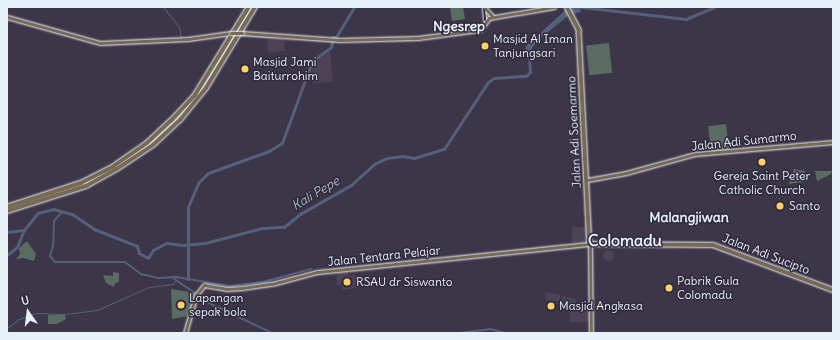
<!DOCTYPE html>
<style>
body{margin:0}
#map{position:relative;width:840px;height:340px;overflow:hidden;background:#3d3548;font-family:Delius,sans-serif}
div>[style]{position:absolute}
.built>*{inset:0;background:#4e4256;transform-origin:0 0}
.round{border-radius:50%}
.green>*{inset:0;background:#5a6b64;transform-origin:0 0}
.water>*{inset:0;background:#53617c}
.stream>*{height:1px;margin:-0.5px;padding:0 0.5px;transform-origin:0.5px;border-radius:0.5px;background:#53617c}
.canal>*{height:2px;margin:-1px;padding:0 1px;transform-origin:1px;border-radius:1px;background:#53617c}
.river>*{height:3px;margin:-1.5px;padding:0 1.5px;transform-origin:1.5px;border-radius:1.5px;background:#53617c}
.roads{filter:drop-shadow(0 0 1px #e8f1f8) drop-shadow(0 0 1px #e8f1f8)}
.minor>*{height:2px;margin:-1px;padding:0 1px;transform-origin:1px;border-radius:1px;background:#2f2a3d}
.major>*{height:3px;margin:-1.5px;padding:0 1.5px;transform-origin:1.5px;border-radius:1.5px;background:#776954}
.highway>*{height:3.5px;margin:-1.75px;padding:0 1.75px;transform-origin:1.75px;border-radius:1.75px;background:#776954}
.bridges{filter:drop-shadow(0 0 1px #e8f1f8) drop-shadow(0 0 1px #e8f1f8)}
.major-bridge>*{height:3px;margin:-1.5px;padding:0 1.5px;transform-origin:1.5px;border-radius:1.5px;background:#776954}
.dots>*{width:11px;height:11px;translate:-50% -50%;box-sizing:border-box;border:2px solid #2f2a3d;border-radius:50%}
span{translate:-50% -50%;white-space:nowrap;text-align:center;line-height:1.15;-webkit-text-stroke:3px #2f2a3d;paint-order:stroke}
.poi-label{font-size:12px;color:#e8f1f8}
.left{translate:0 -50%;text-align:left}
.street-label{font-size:12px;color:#e8f1f8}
.water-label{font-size:13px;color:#acb7c6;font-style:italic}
.quarter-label{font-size:14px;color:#e8f1f8;font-weight:700}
.district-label{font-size:16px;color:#e8f1f8;font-weight:700}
.frame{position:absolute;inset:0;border:8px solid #e8f1f8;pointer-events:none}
.north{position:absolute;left:8px;top:292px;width:40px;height:40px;-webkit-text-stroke:3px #2f2a3d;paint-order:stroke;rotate:346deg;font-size:11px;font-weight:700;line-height:16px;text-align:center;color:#e8f1f8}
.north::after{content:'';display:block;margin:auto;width:14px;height:18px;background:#e8f1f8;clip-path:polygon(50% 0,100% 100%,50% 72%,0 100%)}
</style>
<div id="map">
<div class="built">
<div style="clip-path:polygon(267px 38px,284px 39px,285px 51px,268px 53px)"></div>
<div style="clip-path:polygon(330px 51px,333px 82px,314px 83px,310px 71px,312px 64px)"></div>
<div style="left:586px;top:227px;width:15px;height:14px;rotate:90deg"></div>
<div class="round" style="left:602.5px;top:249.5px;width:11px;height:11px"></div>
<div style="clip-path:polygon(348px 272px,349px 276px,356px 275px,358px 288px,342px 290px,341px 285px,337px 286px,337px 273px)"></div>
<div style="clip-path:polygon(546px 292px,560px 295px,560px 301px,546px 301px)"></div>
<div style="clip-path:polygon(562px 296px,576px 299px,575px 309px,562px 307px)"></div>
<div style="left:589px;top:310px;width:12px;height:19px;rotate:90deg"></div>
</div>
<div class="green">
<div style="clip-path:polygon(450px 7px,463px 7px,465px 19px,452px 21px)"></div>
<div style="left:609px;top:43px;width:30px;height:23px;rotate:84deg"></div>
<div style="left:726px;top:124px;width:26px;height:18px;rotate:83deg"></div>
<div style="clip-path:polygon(794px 169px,805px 171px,807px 181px,789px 184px)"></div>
<div style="clip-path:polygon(815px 171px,832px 171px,831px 174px,817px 181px)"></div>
<div style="clip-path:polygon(27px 241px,36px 254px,34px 261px,23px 258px,16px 259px,20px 254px,19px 248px)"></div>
<div style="clip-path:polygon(113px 272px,119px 273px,119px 282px,115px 283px,114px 287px,106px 283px,103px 275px,113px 276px)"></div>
<div style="clip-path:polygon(171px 289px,195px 293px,188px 316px,172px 319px)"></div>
<div style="clip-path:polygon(65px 314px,66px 319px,57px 324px,48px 324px,48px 315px)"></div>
</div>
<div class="water">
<div style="clip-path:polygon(569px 7px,580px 7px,581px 12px,569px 15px,537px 41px,532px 48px,530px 63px,524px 52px,527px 45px)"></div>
</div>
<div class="stream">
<div style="left:163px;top:7px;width:26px;rotate:51deg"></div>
<div style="left:179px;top:27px;width:11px;rotate:80deg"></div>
<div style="left:242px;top:36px;width:32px;rotate:2deg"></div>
<div style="left:309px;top:39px;width:21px;rotate:5deg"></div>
<div style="left:7px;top:328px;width:15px;rotate:-37deg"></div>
<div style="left:19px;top:319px;width:18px;rotate:-19deg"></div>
<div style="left:36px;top:313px;width:29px;rotate:2deg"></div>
<div style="left:65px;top:314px;width:32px;rotate:-7deg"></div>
<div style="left:97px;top:310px;width:57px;rotate:-23.9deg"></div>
<div style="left:149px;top:287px;width:24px;rotate:-7deg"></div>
<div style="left:173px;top:284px;width:4px;rotate:-56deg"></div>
</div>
<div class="canal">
<div style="left:62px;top:212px;width:12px;rotate:132deg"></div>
<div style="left:54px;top:221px;width:25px;rotate:92deg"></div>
<div style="left:53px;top:246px;width:10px;rotate:107deg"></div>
<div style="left:50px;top:256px;width:8px;rotate:50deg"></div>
<div style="left:55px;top:262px;width:70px"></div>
<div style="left:125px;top:262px;width:20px;rotate:37deg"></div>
<div style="left:141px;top:274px;width:18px;rotate:13deg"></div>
<div style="left:159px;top:278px;width:17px;rotate:-3deg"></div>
<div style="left:176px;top:277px;width:54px;rotate:9.6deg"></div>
<div style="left:229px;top:286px;width:34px;rotate:-7deg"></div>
<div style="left:263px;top:282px;width:50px;rotate:-15.2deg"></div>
<div style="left:173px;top:278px;width:46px;rotate:34.4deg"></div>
<div style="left:211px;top:304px;width:68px;rotate:25.4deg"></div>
<div style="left:459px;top:333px;width:31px;rotate:-7deg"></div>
<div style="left:490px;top:329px;width:16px;rotate:14deg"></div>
</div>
<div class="river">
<div style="left:581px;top:7px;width:106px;rotate:6.5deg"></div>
<div style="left:686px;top:19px;width:30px;rotate:-23deg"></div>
<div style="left:7px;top:232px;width:17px;rotate:-7deg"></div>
<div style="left:24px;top:230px;width:22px;rotate:-51deg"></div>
<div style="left:38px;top:213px;width:16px;rotate:-15deg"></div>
<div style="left:53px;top:209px;width:20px;rotate:15deg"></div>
<div style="left:72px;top:214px;width:27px;rotate:34deg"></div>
<div style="left:94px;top:229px;width:46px;rotate:21.6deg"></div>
<div style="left:137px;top:246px;width:7px;rotate:74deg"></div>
<div style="left:139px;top:253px;width:10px;rotate:29deg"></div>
<div style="left:148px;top:258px;width:9px;rotate:-58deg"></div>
<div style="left:153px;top:250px;width:15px;rotate:-28deg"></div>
<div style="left:166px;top:243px;width:17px;rotate:7deg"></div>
<div style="left:183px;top:245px;width:22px;rotate:-5deg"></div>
<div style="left:205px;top:243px;width:59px;rotate:-14.7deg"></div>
<div style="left:262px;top:228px;width:22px;rotate:-3deg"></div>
<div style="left:284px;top:227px;width:21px;rotate:-39deg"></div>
<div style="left:300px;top:214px;width:59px;rotate:-29.6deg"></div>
<div style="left:351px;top:185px;width:31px;rotate:-42deg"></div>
<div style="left:374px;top:164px;width:14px;rotate:-25deg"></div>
<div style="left:387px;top:158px;width:16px;rotate:-7deg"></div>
<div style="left:403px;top:156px;width:11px;rotate:10deg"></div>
<div style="left:414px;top:158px;width:31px;rotate:-17deg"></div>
<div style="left:444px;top:149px;width:80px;rotate:-56.7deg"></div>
<div style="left:488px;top:82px;width:7px;rotate:-34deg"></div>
<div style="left:494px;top:78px;width:32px;rotate:-4deg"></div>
<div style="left:526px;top:76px;width:6px;rotate:-45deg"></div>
<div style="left:530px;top:72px;width:15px;rotate:-94deg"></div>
<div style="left:7px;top:255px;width:13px;rotate:-39deg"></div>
<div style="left:17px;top:247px;width:18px;rotate:-68deg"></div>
<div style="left:188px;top:279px;width:72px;rotate:-90deg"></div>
<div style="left:188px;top:207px;width:26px;rotate:-67deg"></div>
<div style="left:198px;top:183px;width:14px;rotate:-45deg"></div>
<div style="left:208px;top:173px;width:65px;rotate:-19.8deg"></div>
<div style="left:269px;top:151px;width:15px;rotate:-32deg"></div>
<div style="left:282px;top:143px;width:87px;rotate:-69.9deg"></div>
<div style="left:312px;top:61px;width:24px;rotate:-36deg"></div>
<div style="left:331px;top:47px;width:10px;rotate:-79deg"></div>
<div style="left:333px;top:37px;width:3px"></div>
<div style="left:336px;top:37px;width:35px;rotate:-59deg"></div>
</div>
<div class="roads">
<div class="minor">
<div style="left:484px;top:8px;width:12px;rotate:85deg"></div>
</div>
<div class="major">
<div style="left:484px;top:7px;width:13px;rotate:48deg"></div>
<div style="left:7px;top:17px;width:97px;rotate:15.6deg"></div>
<div style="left:100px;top:43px;width:88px;rotate:-2.6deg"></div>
<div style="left:188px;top:39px;width:43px;rotate:-7.9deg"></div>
<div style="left:242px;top:33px;width:98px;rotate:4.1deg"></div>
<div style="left:340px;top:40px;width:78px;rotate:-1.5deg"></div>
<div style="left:418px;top:38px;width:63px;rotate:-7.4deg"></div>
<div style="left:480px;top:30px;width:15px;rotate:-53deg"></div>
<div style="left:489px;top:18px;width:66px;rotate:-9.6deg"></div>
<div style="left:587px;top:180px;width:40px;rotate:-10deg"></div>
<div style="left:626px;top:173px;width:72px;rotate:-15.4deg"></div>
<div style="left:695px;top:154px;width:139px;rotate:-5deg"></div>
<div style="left:185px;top:333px;width:40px;rotate:-74deg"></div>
<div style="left:196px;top:295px;width:13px;rotate:-51deg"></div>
<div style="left:204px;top:285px;width:22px;rotate:10deg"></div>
<div style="left:226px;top:289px;width:16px;rotate:-4deg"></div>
<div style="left:242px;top:288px;width:30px;rotate:-8deg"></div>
<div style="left:272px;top:284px;width:47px;rotate:-14.9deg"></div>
<div style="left:317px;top:272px;width:274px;rotate:-5.9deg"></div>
<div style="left:590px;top:244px;width:89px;rotate:89.4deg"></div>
</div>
<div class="highway">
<div style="left:567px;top:7px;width:26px;rotate:62deg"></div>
<div style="left:579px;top:30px;width:214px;rotate:87.1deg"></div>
<div style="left:7px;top:207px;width:78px;rotate:-18deg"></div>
<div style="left:81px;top:183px;width:37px;rotate:-27deg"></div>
<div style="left:114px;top:166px;width:40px;rotate:-34.9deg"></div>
<div style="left:147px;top:143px;width:33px;rotate:-43deg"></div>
<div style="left:171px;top:121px;width:35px;rotate:-47deg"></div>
<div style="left:195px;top:95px;width:103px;rotate:-58.5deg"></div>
<div style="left:7px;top:211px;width:83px;rotate:-17.6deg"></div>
<div style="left:86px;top:186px;width:35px;rotate:-29deg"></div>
<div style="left:117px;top:169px;width:43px;rotate:-33.7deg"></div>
<div style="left:153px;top:145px;width:37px;rotate:-43deg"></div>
<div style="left:180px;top:120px;width:41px;rotate:-50.9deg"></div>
<div style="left:206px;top:88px;width:95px;rotate:-58.8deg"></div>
<div style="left:590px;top:244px;width:123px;rotate:0.5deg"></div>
<div style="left:713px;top:245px;width:128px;rotate:20.6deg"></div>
</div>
</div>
<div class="bridges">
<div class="major-bridge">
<div style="left:231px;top:33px;width:11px"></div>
</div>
</div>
<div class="dots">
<div style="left:485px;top:46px;background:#ffd166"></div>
<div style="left:245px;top:69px;background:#ffd166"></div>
<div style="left:762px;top:162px;background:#ffd166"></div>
<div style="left:780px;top:206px;background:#ffd166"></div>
<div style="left:347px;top:282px;background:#ffd166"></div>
<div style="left:669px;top:288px;background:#ffd166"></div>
<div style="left:181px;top:305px;background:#ffd166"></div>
<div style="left:551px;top:306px;background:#ffd166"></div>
</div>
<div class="poi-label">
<span class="left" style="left:493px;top:46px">Masjid Al Iman<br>Tanjungsari</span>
<span class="left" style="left:253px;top:69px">Masjid Jami<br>Baiturrohim</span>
<span style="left:762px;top:183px">Gereja Saint Peter<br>Catholic Church</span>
<span class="left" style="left:789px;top:206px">Santo</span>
<span class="left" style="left:677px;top:288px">Pabrik Gula<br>Colomadu</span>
<span class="left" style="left:356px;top:282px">RSAU dr Siswanto</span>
<span class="left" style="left:189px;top:305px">Lapangan<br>sepak bola</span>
<span class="left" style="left:559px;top:306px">Masjid Angkasa</span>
</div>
<div class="street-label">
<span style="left:574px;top:132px;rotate:-93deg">Jalan Adi Soemarmo</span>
<span style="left:744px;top:141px;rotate:-6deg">Jalan Adi Sumarmo</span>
<span style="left:766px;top:254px;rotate:21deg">Jalan Adi Sucipto</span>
<span style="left:384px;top:256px;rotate:-6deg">Jalan Tentara Pelajar</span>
</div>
<div class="water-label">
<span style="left:316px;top:194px;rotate:-31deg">Kali Pepe</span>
</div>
<div class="quarter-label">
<span style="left:459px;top:26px">Ngesrep</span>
<span style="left:689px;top:217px">Malangjiwan</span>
</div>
<div class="district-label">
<span style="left:625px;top:240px">Colomadu</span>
</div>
<div class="frame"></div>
<div class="north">U</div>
</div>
